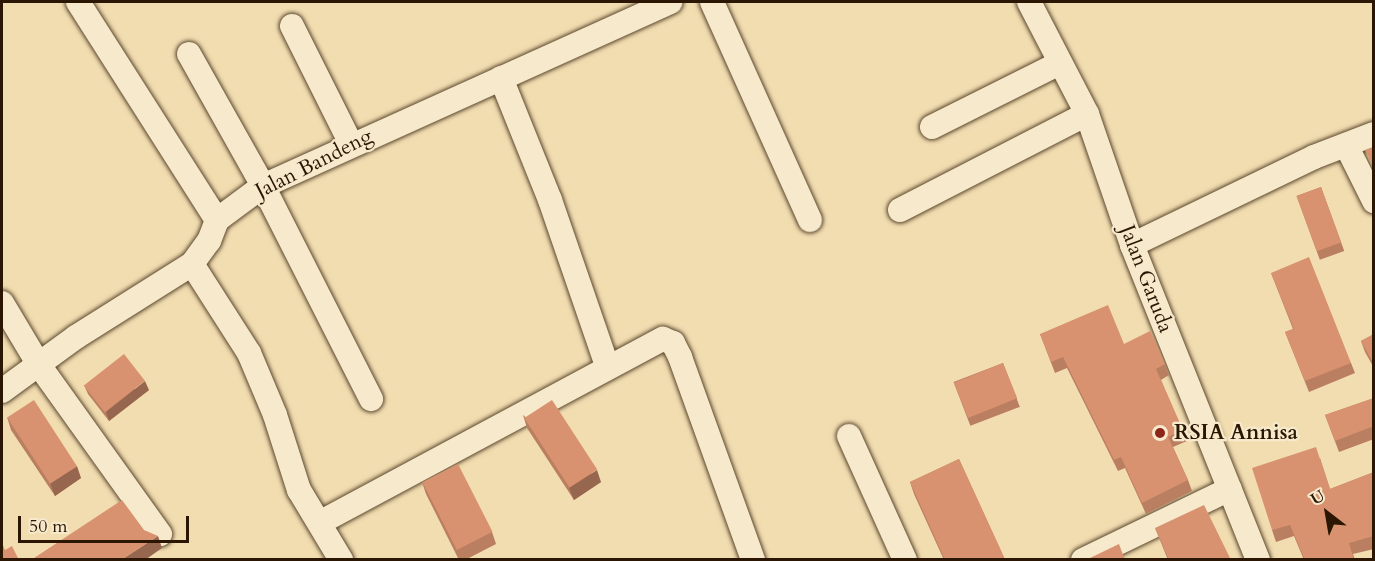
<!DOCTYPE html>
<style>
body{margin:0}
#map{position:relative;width:1375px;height:561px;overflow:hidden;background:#f2ddb1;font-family:Cardo,serif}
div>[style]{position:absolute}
.roads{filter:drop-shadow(0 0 2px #5c482e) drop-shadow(0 0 2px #5c482e)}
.minor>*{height:24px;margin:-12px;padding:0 12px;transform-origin:12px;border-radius:12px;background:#f7e9cc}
.wall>*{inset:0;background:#ba7e60;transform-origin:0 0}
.shaded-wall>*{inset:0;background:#97664e}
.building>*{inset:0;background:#d89270;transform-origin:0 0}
.dots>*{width:16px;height:16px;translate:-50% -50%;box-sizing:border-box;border:3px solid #f7e9cc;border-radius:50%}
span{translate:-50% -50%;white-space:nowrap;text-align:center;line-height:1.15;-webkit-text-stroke:4.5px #f7e9cc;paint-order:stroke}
.street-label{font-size:21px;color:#2a1602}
.poi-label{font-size:21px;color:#2a1602;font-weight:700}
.left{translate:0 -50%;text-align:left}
.frame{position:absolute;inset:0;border:3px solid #2a1602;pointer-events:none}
.north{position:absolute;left:1297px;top:483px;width:60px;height:60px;-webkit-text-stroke:4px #f7e9cc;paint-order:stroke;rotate:329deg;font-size:16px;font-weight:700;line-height:24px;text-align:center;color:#2a1602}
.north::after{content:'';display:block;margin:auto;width:21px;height:27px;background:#2a1602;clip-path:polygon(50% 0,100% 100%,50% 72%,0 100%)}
.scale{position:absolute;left:18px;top:516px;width:171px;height:27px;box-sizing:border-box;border:3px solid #2a1602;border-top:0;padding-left:8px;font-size:18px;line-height:21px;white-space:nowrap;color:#2a1602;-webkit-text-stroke:4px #f7e9cc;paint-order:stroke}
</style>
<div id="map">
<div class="roads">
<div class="minor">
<div style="left:78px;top:2px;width:259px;rotate:57.5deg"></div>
<div style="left:712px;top:2px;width:239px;rotate:65.8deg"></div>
<div style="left:1029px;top:2px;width:126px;rotate:62.6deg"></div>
<div style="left:1087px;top:114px;width:139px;rotate:71deg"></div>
<div style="left:1132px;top:245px;width:339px;rotate:68.2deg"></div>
<div style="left:292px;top:26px;width:132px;rotate:63.4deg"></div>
<div style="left:189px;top:54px;width:151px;rotate:60.7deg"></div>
<div style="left:263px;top:186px;width:239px;rotate:63.1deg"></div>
<div style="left:501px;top:78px;width:131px;rotate:68.1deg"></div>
<div style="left:550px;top:200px;width:176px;rotate:71deg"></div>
<div style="left:932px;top:127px;width:141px;rotate:-26.6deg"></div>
<div style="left:1346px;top:145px;width:63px;rotate:63.4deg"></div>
<div style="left:900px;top:210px;width:210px;rotate:-27.2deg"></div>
<div style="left:1132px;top:245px;width:202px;rotate:-25.8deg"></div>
<div style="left:1314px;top:157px;width:64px;rotate:-21deg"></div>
<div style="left:192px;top:264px;width:106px;rotate:57.4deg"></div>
<div style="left:249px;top:353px;width:67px;rotate:67.2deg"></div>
<div style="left:275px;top:415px;width:79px;rotate:72.3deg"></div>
<div style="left:299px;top:490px;width:82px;rotate:59deg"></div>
<div style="left:2px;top:303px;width:72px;rotate:59.2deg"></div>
<div style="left:39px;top:365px;width:208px;rotate:54.4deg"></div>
<div style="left:2px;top:391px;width:92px;rotate:-36.1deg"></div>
<div style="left:76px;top:337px;width:137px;rotate:-32.2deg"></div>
<div style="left:192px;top:264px;width:29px;rotate:-54deg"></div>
<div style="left:209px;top:241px;width:22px;rotate:-69deg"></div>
<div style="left:217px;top:220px;width:57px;rotate:-36.5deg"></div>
<div style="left:263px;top:186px;width:447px;rotate:-24.3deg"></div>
<div style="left:849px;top:436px;width:136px;rotate:65.7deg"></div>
<div style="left:321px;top:522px;width:388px;rotate:-28.2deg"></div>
<div style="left:663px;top:339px;width:11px;rotate:22deg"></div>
<div style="left:673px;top:343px;width:16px;rotate:63deg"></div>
<div style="left:680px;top:357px;width:216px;rotate:70.2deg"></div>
<div style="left:1083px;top:560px;width:163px;rotate:-25.8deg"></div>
</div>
</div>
<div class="wall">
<div style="left:1321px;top:187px;width:68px;height:26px;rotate:70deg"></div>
<div style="clip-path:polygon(1271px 273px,1351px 363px,1355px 373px,1309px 392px,1285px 332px,1293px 329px)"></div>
<div style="clip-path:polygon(1040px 334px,1124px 344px,1157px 345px,1169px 375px,1161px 380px,1187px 441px,1173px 447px,1188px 480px,1192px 491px,1146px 514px,1125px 468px,1118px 471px,1067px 368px,1055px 373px)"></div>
<div style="clip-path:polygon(1374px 334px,1374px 368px,1365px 352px,1361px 341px)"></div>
<div style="left:1003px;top:363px;width:47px;height:53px;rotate:69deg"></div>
<div style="clip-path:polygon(84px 385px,149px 390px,109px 421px,88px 394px)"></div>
<div style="clip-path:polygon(1374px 398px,1374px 439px,1339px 452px,1325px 415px)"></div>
<div style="clip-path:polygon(523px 415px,601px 482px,574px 500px,527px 428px)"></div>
<div style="clip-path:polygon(7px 417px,81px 478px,55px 496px,11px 430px)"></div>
<div style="clip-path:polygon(1320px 458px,1330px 489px,1374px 472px,1374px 549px,1353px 554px,1355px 560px,1304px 560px,1294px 536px,1276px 542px,1272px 530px)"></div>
<div style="clip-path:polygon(959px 459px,1005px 560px,944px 560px,914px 494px,910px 482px)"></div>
<div style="clip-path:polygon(422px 482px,492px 532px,496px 544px,465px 560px,459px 560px,426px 494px)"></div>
<div style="clip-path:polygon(1155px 528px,1231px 560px,1168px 560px)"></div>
</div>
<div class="shaded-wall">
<div style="clip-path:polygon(145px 381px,149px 390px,109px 421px,106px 412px)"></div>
<div style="clip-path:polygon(77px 466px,81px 478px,55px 496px,50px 483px)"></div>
<div style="clip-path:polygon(597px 470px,601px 482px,574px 500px,569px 488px)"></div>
<div style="clip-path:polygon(158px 536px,162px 548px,145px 560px,121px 560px)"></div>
</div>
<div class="building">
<div style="clip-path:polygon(1374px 147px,1374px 168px,1365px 150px)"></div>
<div style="left:1321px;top:187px;width:59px;height:26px;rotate:70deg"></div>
<div style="clip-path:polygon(1309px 257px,1351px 363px,1305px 381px,1285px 332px,1294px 329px,1271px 273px)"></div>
<div style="clip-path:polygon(1108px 305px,1124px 344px,1150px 331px,1157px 345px,1165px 364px,1156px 369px,1183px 430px,1168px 437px,1188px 480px,1142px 503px,1121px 457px,1114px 460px,1063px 357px,1051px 362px,1040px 334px)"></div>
<div style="clip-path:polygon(1374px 334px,1374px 365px,1361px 341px)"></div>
<div style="left:124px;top:354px;width:34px;height:51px;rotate:52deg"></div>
<div style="left:1003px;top:363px;width:38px;height:53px;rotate:68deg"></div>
<div style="clip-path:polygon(1374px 398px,1374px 426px,1335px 441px,1325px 415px)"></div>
<div style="left:34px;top:400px;width:79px;height:32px;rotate:57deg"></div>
<div style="left:552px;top:400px;width:83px;height:33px;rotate:57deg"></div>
<div style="clip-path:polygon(1316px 447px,1330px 489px,1374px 472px,1374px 536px,1349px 543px,1354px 560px,1305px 560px,1290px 525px,1272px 530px,1252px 468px)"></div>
<div style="clip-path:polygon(959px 459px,1004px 557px,998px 560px,945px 560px,910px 482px)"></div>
<div style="left:458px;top:464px;width:76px;height:40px;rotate:63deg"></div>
<div style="clip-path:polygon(122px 500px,144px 530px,158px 536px,121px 560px,31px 560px)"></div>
<div style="clip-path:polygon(1204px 505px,1231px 560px,1169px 560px,1155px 528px)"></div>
<div style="clip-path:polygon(2px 543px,5px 550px,12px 546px,19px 560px,2px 560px)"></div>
<div style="clip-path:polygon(1119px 544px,1125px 560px,1090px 560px,1090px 558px)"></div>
</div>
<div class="dots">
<div style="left:1160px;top:433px;background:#8f2418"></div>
</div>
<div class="street-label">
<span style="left:314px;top:164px;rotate:-27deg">Jalan Bandeng</span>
<span style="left:1146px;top:279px;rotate:69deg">Jalan Garuda</span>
</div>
<div class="poi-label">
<span class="left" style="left:1174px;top:433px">RSIA Annisa</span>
</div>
<div class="frame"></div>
<div class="north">U</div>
<div class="scale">50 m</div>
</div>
